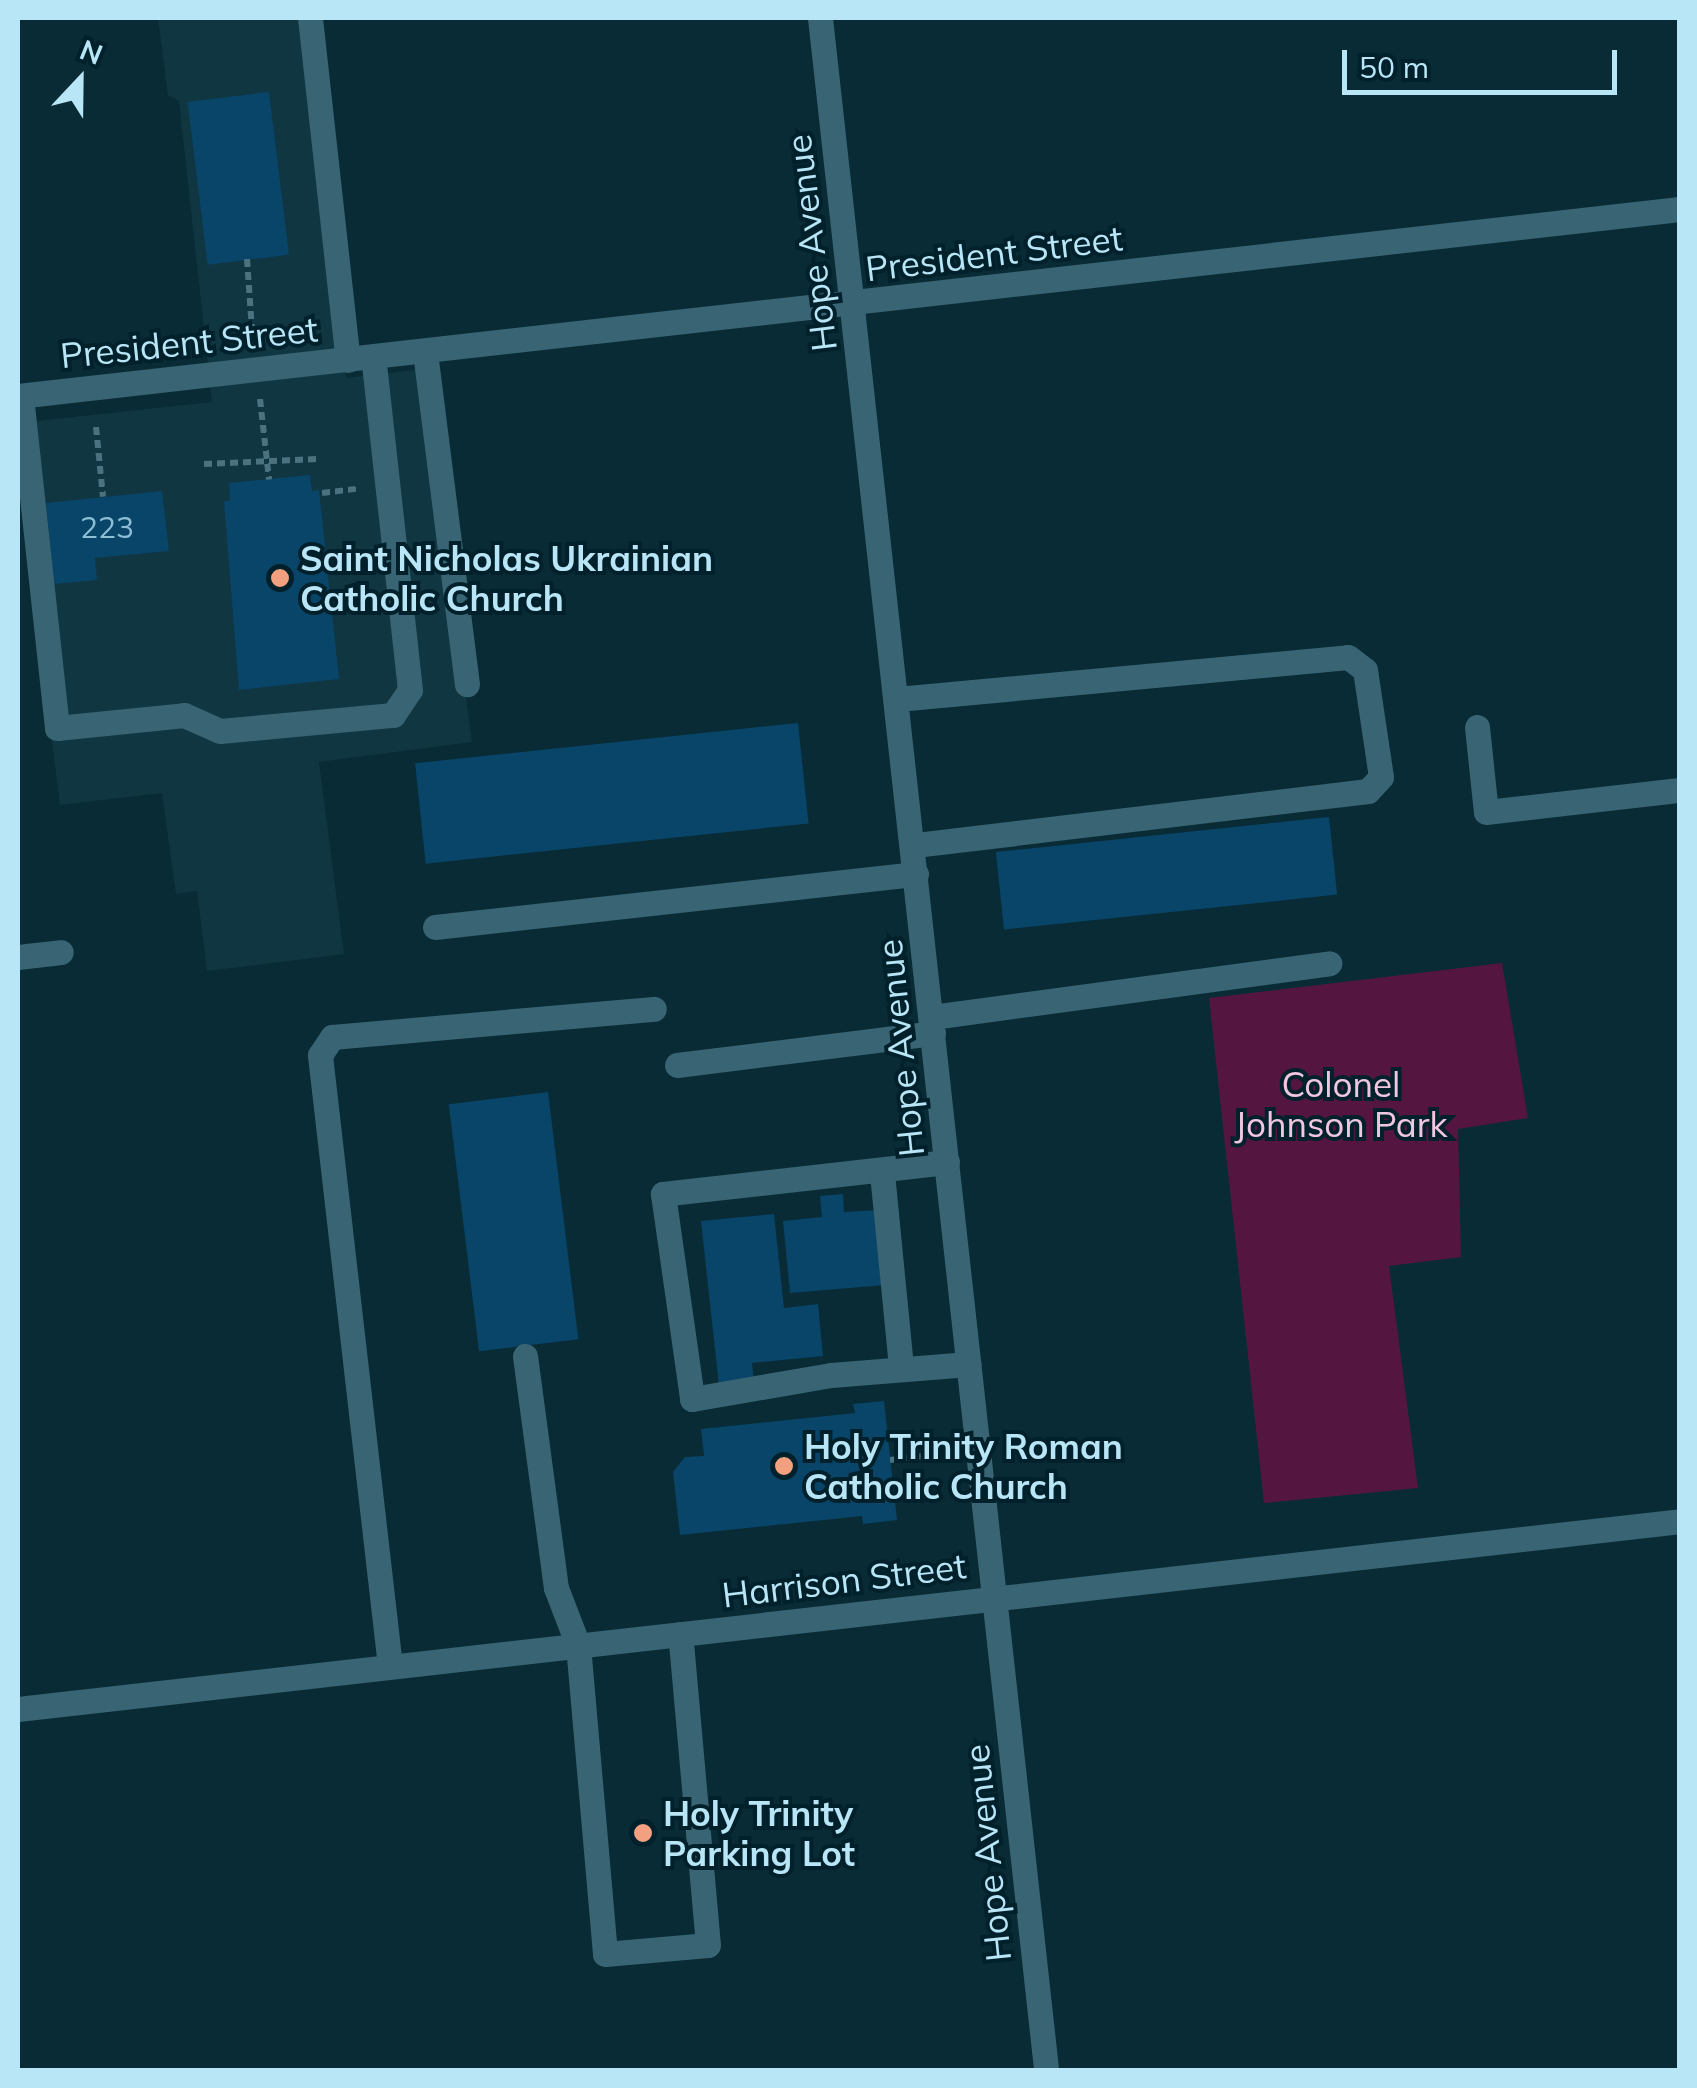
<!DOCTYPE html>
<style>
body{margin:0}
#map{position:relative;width:1697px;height:2088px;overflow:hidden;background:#092b35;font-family:Mulish,sans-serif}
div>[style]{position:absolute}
.built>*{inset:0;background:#103642}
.green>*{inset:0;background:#541641}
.building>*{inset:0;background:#084569;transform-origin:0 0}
.path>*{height:6px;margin-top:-3px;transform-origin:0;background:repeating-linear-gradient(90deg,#4b727f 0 8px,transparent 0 13px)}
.minor>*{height:25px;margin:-12.5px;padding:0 12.5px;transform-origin:12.5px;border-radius:12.5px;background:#386473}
.dots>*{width:28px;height:28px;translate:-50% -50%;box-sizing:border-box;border:5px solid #00212b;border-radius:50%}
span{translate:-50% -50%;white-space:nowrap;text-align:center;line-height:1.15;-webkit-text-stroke:8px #00212b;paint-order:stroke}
.number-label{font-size:30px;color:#8cbed4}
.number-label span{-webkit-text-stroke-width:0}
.street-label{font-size:35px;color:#b8e6f7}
.poi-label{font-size:35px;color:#b8e6f7;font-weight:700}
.left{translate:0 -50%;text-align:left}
.park-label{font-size:35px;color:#f2c6e0}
.frame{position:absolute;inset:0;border:20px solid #b8e6f7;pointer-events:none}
.north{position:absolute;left:30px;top:30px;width:100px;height:100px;-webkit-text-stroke:8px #00212b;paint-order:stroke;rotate:22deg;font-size:28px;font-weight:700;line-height:40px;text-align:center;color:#b8e6f7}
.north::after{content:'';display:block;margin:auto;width:35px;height:45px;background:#b8e6f7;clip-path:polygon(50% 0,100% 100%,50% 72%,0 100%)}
.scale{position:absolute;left:1342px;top:50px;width:275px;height:45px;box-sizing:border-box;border:5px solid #b8e6f7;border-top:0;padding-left:12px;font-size:30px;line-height:35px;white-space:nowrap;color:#b8e6f7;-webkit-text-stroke:8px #00212b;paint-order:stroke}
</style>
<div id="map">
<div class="built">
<div style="clip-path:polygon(158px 18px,299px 18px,346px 378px,423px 369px,472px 742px,319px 762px,344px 954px,207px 971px,197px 891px,176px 894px,162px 793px,60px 805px,18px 471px,18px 423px,212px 402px,179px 101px,168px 95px)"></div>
</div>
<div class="green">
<div style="clip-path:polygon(1502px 963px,1528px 1118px,1458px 1129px,1461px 1257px,1389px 1266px,1418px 1488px,1264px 1503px,1209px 998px)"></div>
</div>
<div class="building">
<div style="left:269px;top:92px;width:164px;height:82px;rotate:83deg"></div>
<div style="clip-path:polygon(310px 475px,312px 491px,319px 490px,339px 679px,239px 690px,224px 501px,230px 501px,229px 483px)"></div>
<div style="clip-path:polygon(162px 491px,169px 551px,95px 558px,97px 580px,54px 584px,46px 503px)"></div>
<div style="left:798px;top:723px;width:101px;height:385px;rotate:84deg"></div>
<div style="left:1329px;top:817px;width:78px;height:335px;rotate:84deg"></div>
<div style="left:548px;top:1092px;width:249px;height:100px;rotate:83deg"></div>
<div style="clip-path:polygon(843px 1194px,844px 1212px,878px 1210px,885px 1285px,790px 1293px,783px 1221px,822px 1217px,820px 1196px)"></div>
<div style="clip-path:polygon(774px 1214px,784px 1308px,818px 1304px,823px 1356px,752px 1363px,754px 1383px,719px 1386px,701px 1221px)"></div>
<div style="clip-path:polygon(884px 1401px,897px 1520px,863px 1524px,862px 1516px,680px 1535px,673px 1472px,685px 1457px,704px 1456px,701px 1429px,855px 1413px,853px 1404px)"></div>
</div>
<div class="path">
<div style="left:247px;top:259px;width:71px;rotate:86deg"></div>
<div style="left:260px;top:399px;width:81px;rotate:83.6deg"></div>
<div style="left:96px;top:427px;width:70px;rotate:84.3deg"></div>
<div style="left:204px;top:464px;width:114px;rotate:-2.5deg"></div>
<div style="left:322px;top:493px;width:38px;rotate:-7deg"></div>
<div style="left:890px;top:1460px;width:39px;rotate:-7deg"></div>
</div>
<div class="minor">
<div style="left:310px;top:18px;width:344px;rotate:83.7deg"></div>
<div style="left:820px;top:18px;width:2064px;rotate:83.71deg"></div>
<div style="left:425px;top:352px;width:335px;rotate:82.8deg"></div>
<div style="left:18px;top:396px;width:1672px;rotate:-6.42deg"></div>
<div style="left:21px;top:396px;width:334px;rotate:83.8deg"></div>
<div style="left:57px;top:728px;width:128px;rotate:-5.8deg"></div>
<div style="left:184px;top:715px;width:39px;rotate:24deg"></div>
<div style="left:220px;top:731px;width:174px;rotate:-5.3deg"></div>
<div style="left:393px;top:715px;width:30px;rotate:-56deg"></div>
<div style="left:410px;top:690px;width:335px;rotate:-96.3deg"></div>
<div style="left:897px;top:699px;width:453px;rotate:-5.3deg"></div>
<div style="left:1348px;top:657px;width:21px;rotate:37deg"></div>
<div style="left:1365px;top:670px;width:108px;rotate:81.5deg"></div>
<div style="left:1381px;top:777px;width:19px;rotate:133deg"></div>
<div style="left:1368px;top:791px;width:459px;rotate:173.2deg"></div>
<div style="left:1477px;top:727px;width:85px;rotate:84deg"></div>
<div style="left:1486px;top:812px;width:195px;rotate:-6.5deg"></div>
<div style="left:435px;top:927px;width:484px;rotate:-6.3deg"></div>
<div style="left:18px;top:957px;width:43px;rotate:-6.6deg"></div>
<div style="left:932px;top:1017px;width:401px;rotate:-7.7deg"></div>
<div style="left:677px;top:1065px;width:258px;rotate:-7.1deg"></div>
<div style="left:947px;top:1162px;width:286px;rotate:173.6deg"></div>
<div style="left:663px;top:1194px;width:207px;rotate:81.9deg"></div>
<div style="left:692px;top:1399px;width:141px;rotate:-9.8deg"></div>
<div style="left:831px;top:1375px;width:138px;rotate:-4.6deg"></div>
<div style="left:882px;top:1173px;width:195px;rotate:84.4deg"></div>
<div style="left:525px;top:1356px;width:234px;rotate:82.4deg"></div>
<div style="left:556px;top:1588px;width:61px;rotate:68.9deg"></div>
<div style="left:578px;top:1645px;width:310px;rotate:85deg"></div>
<div style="left:605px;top:1954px;width:103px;rotate:-5deg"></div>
<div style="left:708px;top:1945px;width:312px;rotate:-95.1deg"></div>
<div style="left:390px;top:1666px;width:615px;rotate:-96.54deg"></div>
<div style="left:320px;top:1055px;width:22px;rotate:-56deg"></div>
<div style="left:332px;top:1037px;width:323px;rotate:-5deg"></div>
<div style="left:18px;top:1709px;width:1673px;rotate:-6.45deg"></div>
</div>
<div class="dots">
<div style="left:280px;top:578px;background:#f2a07f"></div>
<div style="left:784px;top:1466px;background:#f2a07f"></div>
<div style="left:643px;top:1833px;background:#f2a07f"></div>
</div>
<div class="number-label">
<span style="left:107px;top:527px">223</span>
</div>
<div class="street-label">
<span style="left:811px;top:243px;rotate:-97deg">Hope Avenue</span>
<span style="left:994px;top:253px;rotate:-7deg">President Street</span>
<span style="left:189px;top:342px;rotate:-6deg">President Street</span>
<span style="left:900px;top:1048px;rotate:-96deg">Hope Avenue</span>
<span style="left:844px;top:1580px;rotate:-7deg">Harrison Street</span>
<span style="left:987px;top:1853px;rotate:-96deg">Hope Avenue</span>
</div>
<div class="poi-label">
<span class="left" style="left:300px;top:578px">Saint Nicholas Ukrainian<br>Catholic Church</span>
<span class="left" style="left:804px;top:1466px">Holy Trinity Roman<br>Catholic Church</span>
<span class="left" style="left:663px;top:1833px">Holy Trinity<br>Parking Lot</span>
</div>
<div class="park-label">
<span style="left:1341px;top:1104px">Colonel<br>Johnson Park</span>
</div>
<div class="frame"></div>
<div class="north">N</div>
<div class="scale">50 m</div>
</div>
